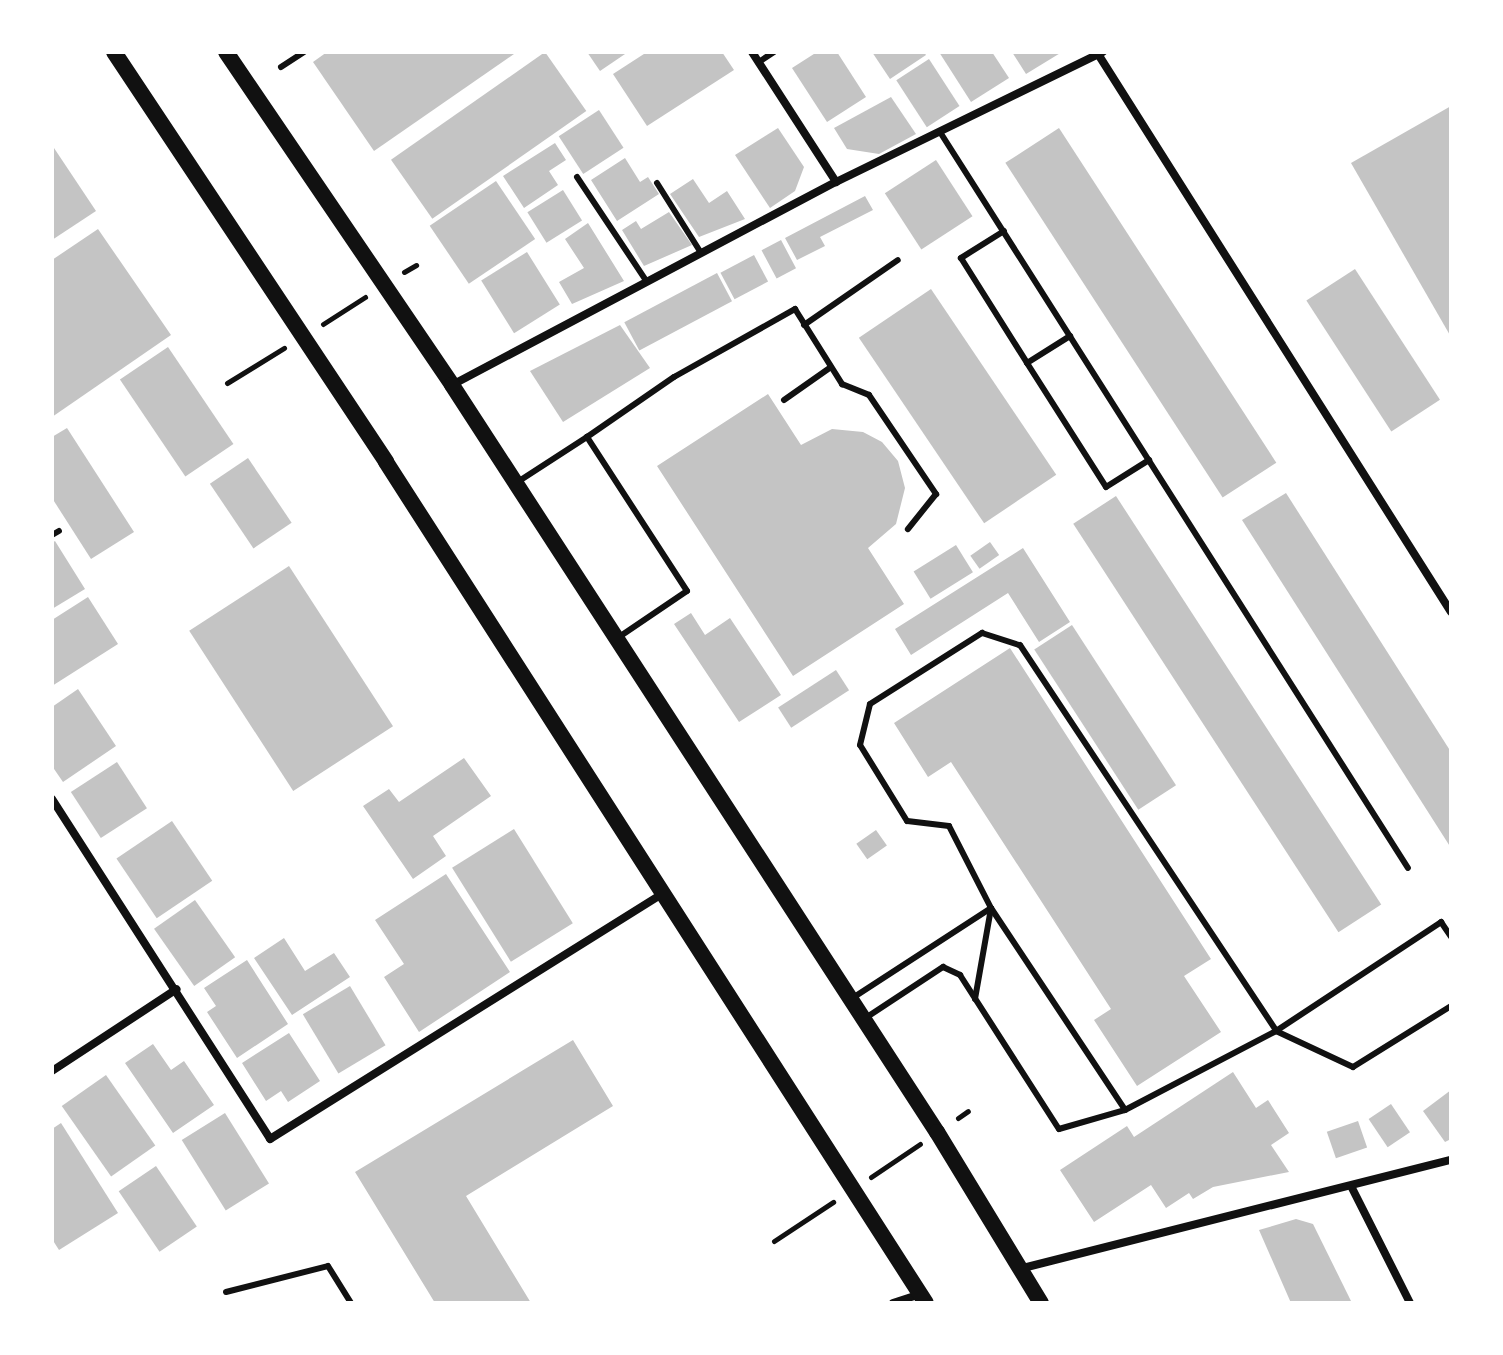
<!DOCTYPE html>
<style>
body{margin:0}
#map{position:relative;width:1503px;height:1355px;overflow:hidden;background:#fff;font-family:"Space Grotesk",sans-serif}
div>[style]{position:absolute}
.building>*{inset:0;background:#c4c4c4;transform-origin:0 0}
.path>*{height:5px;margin:-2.5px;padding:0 2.5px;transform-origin:2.5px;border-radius:2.5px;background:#111}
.service>*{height:6px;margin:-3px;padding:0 3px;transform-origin:3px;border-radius:3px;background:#111}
.minor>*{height:8px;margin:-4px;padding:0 4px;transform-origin:4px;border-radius:4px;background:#111}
.secondary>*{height:16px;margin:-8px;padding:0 8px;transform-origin:8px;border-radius:8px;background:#111}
span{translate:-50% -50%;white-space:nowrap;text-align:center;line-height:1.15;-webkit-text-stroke:6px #fff;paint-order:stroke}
.frame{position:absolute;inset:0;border:54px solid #fff;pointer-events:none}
</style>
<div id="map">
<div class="building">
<div style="clip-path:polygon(327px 52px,512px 52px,514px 54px,374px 151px,313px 62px)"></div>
<div style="left:545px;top:52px;width:72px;height:188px;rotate:55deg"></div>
<div style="clip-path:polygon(587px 52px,628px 52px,600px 71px)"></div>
<div style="clip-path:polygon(647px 52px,722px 52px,734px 70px,647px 126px,613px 74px)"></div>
<div style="clip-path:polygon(817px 52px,837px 52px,866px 97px,827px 122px,792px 68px)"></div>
<div style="clip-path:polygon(872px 52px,924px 52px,926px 55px,890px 79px)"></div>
<div style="clip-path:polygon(939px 52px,992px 52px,1009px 78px,971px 102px)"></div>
<div style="clip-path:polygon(1012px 52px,1062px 52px,1026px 74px)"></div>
<div style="left:929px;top:59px;width:56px;height:39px;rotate:57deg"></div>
<div style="clip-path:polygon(891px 97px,916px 134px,879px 154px,847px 149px,834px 128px)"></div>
<div style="clip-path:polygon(1451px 106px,1451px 337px,1351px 163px)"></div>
<div style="left:599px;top:110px;width:45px;height:48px;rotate:57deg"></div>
<div style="clip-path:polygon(778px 128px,804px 167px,795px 191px,770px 208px,735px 155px)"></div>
<div style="left:1059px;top:128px;width:399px;height:64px;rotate:57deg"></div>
<div style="clip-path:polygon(555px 143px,566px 160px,549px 171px,558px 185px,524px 208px,503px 176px)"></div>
<div style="clip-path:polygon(52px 145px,96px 211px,52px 240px)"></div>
<div style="clip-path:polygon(625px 158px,640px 182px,648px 177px,659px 194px,617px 221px,591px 180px)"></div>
<div style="left:936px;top:160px;width:67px;height:61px;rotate:57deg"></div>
<div style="clip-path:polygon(693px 179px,709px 203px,727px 191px,745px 219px,699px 237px,670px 194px)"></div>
<div style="left:496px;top:181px;width:70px;height:80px;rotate:56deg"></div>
<div style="left:563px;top:190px;width:36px;height:42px;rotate:58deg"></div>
<div style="clip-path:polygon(865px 196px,873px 210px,820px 237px,825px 246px,797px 260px,785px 238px)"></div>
<div style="clip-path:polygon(669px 212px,692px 245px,644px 266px,622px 230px,636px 221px,641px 229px)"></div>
<div style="clip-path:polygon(588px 223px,624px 281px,572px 304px,559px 282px,584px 268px,565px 239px)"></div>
<div style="clip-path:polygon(98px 229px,171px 335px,52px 417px,52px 260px)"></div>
<div style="left:781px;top:240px;width:32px;height:22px;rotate:62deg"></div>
<div style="left:527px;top:252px;width:62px;height:54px;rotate:58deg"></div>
<div style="left:754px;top:255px;width:30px;height:38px;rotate:62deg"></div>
<div style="left:1355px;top:269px;width:156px;height:58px;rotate:57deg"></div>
<div style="left:717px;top:273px;width:32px;height:105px;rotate:62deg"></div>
<div style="left:931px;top:289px;width:224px;height:87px;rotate:56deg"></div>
<div style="clip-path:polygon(620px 325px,650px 368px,563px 422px,530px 371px)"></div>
<div style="left:168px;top:347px;width:117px;height:58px;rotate:56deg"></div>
<div style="clip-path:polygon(768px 394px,801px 445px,832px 429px,863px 432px,882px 442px,898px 461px,905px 488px,896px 524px,868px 548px,904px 604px,793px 676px,657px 466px)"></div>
<div style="clip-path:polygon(67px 428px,134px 532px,91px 559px,52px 498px,52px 437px)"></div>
<div style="left:248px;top:458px;width:78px;height:46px;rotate:56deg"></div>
<div style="clip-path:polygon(1286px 493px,1451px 752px,1451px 848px,1242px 520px)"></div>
<div style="left:1116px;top:496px;width:487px;height:51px;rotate:57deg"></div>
<div style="clip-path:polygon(55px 541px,85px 589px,52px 609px,52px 543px)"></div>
<div style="left:990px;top:542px;width:16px;height:24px;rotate:55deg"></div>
<div style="left:956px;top:545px;width:32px;height:50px;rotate:58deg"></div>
<div style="clip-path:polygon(1023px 548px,1070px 622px,1039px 642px,1008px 593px,911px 655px,895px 629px)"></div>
<div style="left:289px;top:566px;width:191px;height:119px;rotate:57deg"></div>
<div style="clip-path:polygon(88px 597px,118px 644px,52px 686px,52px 620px)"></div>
<div style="clip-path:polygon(691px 613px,705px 635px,730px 618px,781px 695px,739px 722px,674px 624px)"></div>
<div style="left:1072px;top:625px;width:191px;height:45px;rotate:57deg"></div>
<div style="clip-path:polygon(1010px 648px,1211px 959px,1184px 976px,1221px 1032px,1137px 1086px,1094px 1020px,1111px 1009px,951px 762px,928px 777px,894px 723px)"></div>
<div style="left:836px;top:670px;width:24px;height:69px;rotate:57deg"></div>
<div style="clip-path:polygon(78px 689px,116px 746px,63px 782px,52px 766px,52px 707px)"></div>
<div style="clip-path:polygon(464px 758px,491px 796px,433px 836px,446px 856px,413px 879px,363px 806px,389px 789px,399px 802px)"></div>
<div style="left:117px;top:762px;width:55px;height:55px;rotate:57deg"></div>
<div style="left:172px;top:821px;width:72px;height:67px;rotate:56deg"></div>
<div style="left:514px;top:829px;width:111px;height:73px;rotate:58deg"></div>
<div style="left:876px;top:830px;width:19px;height:24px;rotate:55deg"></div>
<div style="clip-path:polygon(446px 874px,510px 972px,419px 1032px,384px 977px,404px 964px,375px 920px)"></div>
<div style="left:195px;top:900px;width:70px;height:50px;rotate:55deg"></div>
<div style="clip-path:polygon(284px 938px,305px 971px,334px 953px,350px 977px,292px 1015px,254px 958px)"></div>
<div style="clip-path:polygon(247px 960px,288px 1024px,237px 1058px,207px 1012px,216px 1006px,204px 988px)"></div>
<div style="left:350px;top:986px;width:69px;height:55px;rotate:59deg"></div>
<div style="clip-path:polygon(289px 1033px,320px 1081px,288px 1102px,281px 1091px,266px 1101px,242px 1063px)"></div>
<div style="clip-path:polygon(573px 1040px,613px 1106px,466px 1196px,531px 1303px,435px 1303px,355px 1172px)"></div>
<div style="clip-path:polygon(153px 1044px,171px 1070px,184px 1061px,214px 1105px,173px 1133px,125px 1063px)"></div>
<div style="clip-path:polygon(1233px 1072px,1256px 1108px,1268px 1100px,1289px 1133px,1271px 1145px,1289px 1172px,1213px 1187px,1193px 1199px,1189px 1193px,1166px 1208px,1151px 1185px,1094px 1222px,1060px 1170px,1127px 1126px,1134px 1137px)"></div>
<div style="left:106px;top:1075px;width:86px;height:54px;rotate:55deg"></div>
<div style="clip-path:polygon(1451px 1090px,1451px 1139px,1445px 1142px,1423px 1111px)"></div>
<div style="left:1391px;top:1104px;width:34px;height:27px;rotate:56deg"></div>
<div style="left:225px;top:1113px;width:83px;height:51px;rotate:58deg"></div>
<div style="left:1358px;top:1121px;width:28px;height:33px;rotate:71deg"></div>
<div style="clip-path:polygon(61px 1123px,118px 1213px,59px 1250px,52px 1239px,52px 1129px)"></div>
<div style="left:156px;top:1166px;width:73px;height:45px;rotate:56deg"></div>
<div style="clip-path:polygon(1296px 1219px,1313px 1224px,1352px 1303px,1291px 1303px,1259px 1230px)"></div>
</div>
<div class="path">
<div style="left:404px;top:272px;width:14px;rotate:-30deg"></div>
<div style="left:323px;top:324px;width:50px;rotate:-32.7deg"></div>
<div style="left:227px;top:383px;width:67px;rotate:-31.6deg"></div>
<div style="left:958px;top:1118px;width:12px;rotate:-35deg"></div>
<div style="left:871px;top:1177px;width:59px;rotate:-34deg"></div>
<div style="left:774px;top:1241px;width:71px;rotate:-33.5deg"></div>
</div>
<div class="service">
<div style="left:759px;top:62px;width:18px;rotate:-34deg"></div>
<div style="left:281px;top:67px;width:27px;rotate:-33deg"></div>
<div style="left:940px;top:132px;width:872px;rotate:57.55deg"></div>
<div style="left:577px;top:177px;width:126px;rotate:56.3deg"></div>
<div style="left:657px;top:183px;width:83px;rotate:57.8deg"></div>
<div style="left:1004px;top:231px;width:51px;rotate:147.9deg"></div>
<div style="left:961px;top:258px;width:124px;rotate:57.8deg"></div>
<div style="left:1027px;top:363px;width:147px;rotate:57.5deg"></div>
<div style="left:1106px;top:487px;width:51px;rotate:-32.1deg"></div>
<div style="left:804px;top:325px;width:114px;rotate:-34.7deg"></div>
<div style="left:1027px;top:363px;width:51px;rotate:-32.1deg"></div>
<div style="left:784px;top:400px;width:57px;rotate:-35.1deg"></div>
<div style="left:516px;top:483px;width:85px;rotate:-32.9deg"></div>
<div style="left:52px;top:535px;width:8px;rotate:-30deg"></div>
<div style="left:619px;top:637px;width:82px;rotate:-34.1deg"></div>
<div style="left:687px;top:591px;width:184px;rotate:-123deg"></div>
<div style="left:587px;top:437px;width:106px;rotate:-34.6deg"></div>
<div style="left:674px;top:377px;width:139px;rotate:-29.3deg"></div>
<div style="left:795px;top:309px;width:89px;rotate:57.9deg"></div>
<div style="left:842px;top:384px;width:29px;rotate:22deg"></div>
<div style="left:869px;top:395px;width:120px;rotate:55.9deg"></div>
<div style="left:936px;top:494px;width:45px;rotate:128.7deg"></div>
<div style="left:991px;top:908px;width:242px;rotate:56.4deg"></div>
<div style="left:851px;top:999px;width:167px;rotate:-33deg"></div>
<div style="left:991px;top:908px;width:92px;rotate:-117.1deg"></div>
<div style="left:949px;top:826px;width:42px;rotate:-173.2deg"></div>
<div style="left:907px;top:821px;width:89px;rotate:-121.7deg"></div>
<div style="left:860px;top:745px;width:42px;rotate:-76.3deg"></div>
<div style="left:870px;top:704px;width:133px;rotate:-32.4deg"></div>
<div style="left:982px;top:633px;width:40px;rotate:18deg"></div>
<div style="left:1020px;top:645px;width:463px;rotate:56.4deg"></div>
<div style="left:1276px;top:1031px;width:85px;rotate:25.1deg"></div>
<div style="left:1353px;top:1067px;width:115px;rotate:-31.9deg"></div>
<div style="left:975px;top:999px;width:92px;rotate:-80deg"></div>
<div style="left:864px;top:1019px;width:95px;rotate:-33.4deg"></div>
<div style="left:943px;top:967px;width:19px;rotate:25deg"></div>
<div style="left:960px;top:975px;width:183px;rotate:57.3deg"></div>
<div style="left:1059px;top:1129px;width:69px;rotate:-16.1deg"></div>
<div style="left:1125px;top:1110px;width:170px;rotate:-27.6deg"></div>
<div style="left:1276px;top:1031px;width:198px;rotate:-33.4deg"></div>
<div style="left:1441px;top:922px;width:18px;rotate:56deg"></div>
<div style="left:226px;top:1292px;width:105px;rotate:-14.3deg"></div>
<div style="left:328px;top:1266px;width:44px;rotate:58.1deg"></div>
</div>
<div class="minor">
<div style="left:752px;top:52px;width:155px;rotate:57.1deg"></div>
<div style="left:1098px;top:54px;width:660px;rotate:57.68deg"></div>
<div style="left:452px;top:385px;width:434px;rotate:-27.9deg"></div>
<div style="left:836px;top:182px;width:297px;rotate:-26deg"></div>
<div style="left:52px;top:799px;width:404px;rotate:57.3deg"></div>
<div style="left:270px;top:1139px;width:461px;rotate:-32deg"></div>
<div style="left:52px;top:1071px;width:149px;rotate:-33.3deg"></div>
<div style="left:1351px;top:1186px;width:131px;rotate:63.2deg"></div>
<div style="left:1023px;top:1268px;width:441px;rotate:-14.2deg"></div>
<div style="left:893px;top:1303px;width:29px;rotate:-18deg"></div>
</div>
<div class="secondary">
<div style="left:114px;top:52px;width:492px;rotate:56.4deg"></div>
<div style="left:386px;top:462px;width:999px;rotate:57.3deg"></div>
<div style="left:226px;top:52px;width:402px;rotate:55.8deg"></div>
<div style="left:452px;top:385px;width:891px;rotate:57.01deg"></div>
<div style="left:937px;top:1132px;width:200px;rotate:58.7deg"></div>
</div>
<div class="frame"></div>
</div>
